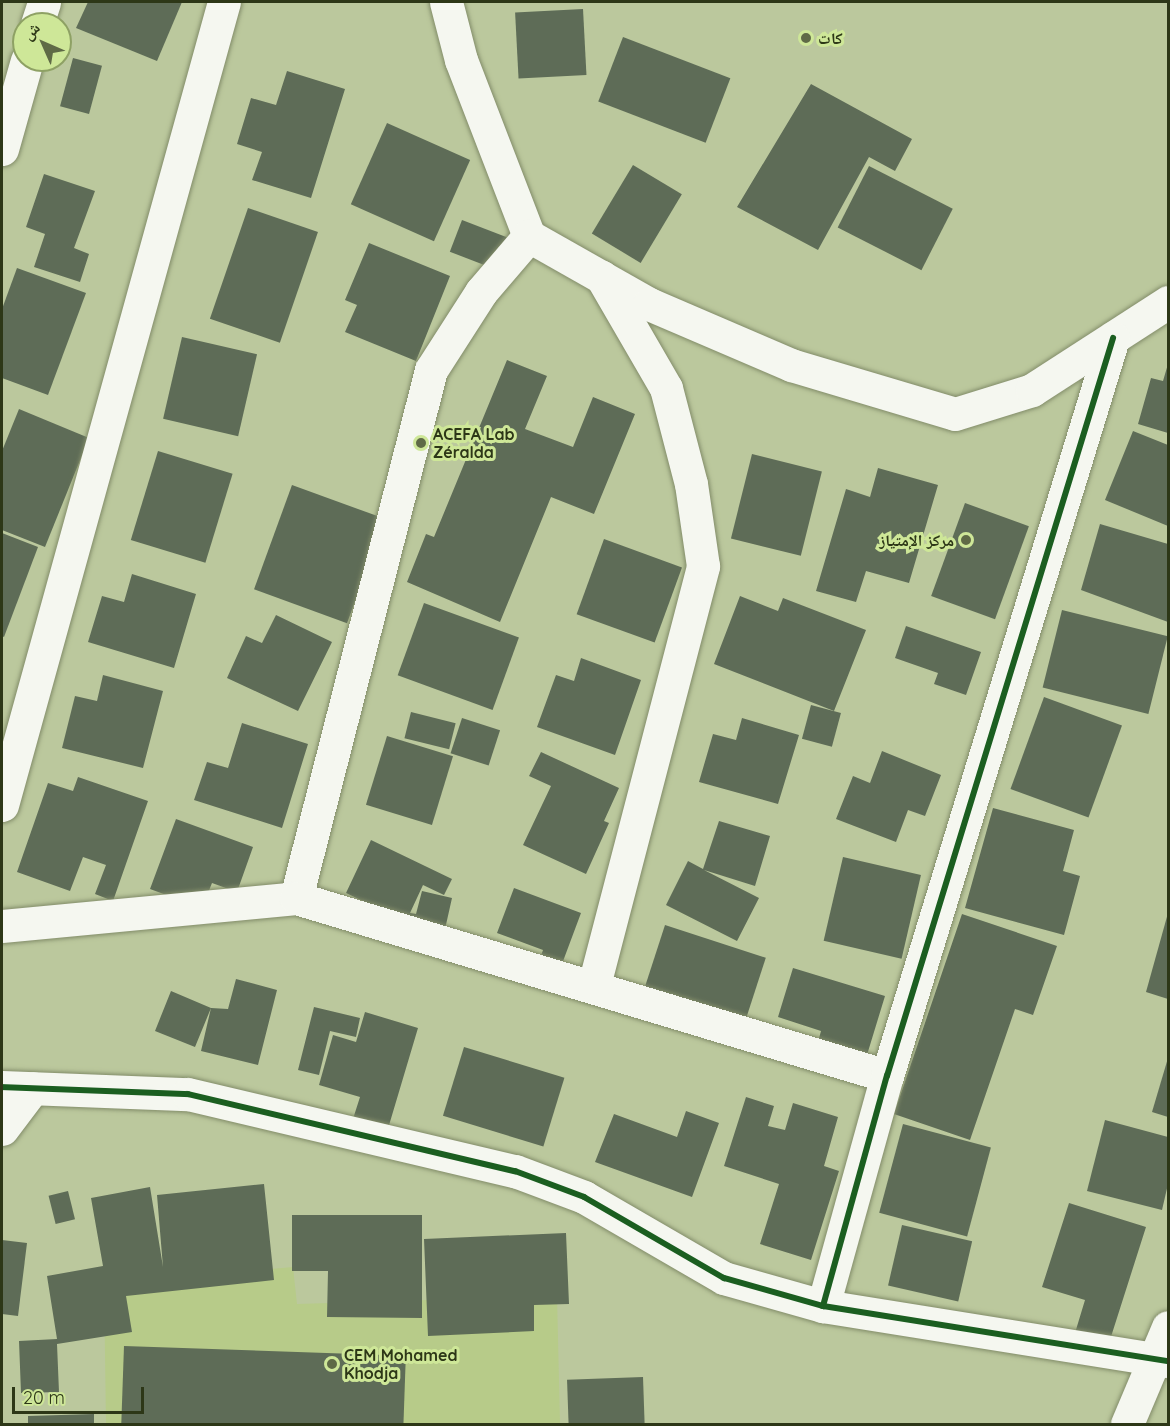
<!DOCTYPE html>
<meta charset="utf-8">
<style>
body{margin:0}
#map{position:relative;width:1170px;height:1426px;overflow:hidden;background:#bbc89d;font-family:Quicksand,"Noto Naskh Arabic",sans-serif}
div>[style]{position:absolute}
.built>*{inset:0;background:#b7cb89}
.building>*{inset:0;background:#5e6c57;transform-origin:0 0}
.roads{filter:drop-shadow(0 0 2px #828c69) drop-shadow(0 0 2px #828c69)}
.street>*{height:33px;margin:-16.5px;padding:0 16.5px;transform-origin:16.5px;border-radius:16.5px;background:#f5f7f0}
.cycleway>*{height:6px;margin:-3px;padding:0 3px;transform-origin:3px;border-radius:3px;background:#1b5e20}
.dots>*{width:16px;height:16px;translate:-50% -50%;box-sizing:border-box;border:3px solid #cee798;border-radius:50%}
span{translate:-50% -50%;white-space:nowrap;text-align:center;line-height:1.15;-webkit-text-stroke:6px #cee798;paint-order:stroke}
.poi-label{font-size:16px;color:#2d3717;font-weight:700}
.left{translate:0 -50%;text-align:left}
.right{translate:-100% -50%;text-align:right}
.frame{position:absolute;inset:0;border:3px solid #2d3717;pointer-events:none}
.north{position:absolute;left:12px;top:12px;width:60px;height:60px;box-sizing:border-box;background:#cee798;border:2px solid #8ea164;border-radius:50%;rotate:315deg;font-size:16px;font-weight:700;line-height:24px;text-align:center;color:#2d3717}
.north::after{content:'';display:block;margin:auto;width:21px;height:27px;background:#5f6a46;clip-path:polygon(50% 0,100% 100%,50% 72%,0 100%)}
.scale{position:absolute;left:12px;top:1387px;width:132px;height:27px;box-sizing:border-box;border:3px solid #2d3717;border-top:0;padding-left:8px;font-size:18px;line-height:21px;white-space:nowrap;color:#2d3717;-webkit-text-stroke:4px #cee798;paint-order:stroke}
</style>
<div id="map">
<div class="built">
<div style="clip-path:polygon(293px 1267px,297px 1304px,557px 1296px,560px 1424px,106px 1424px,104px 1284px)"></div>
</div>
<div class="building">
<div style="clip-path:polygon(88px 2px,182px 2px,157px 61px,76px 28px)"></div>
<div style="left:583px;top:9px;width:66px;height:68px;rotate:87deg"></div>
<div style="left:623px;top:37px;width:115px;height:69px;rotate:21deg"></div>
<div style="left:73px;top:58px;width:30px;height:50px;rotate:15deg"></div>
<div style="clip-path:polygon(287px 71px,345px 89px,311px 198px,252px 180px,262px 152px,237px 144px,251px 98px,276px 105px)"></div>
<div style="clip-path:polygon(811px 84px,912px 139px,895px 171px,869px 157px,818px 250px,737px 207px)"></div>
<div style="left:387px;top:123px;width:91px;height:89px;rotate:24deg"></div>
<div style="left:633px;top:165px;width:57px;height:80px;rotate:31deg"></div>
<div style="left:869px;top:166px;width:94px;height:69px;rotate:27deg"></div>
<div style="clip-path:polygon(44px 174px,95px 191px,74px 248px,89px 254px,80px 282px,34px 267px,45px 234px,26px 227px)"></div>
<div style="left:248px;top:208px;width:74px;height:117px;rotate:19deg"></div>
<div style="left:462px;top:220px;width:48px;height:34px;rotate:21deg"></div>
<div style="clip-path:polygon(369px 243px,450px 276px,416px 361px,345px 332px,357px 305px,345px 300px)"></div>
<div style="clip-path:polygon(17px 268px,86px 293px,48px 395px,2px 378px,2px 309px)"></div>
<div style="left:182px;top:337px;width:77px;height:84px;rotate:13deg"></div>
<div style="clip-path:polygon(507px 360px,547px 376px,525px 429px,573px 447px,593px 397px,635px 414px,594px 514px,551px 497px,500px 622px,407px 582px,426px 534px,434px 537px)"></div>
<div style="clip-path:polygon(1168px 364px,1168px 433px,1138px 424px,1151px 378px,1163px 381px)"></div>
<div style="clip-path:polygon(19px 409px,89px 438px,45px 547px,2px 530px,2px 451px)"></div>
<div style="clip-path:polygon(1133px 431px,1168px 445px,1168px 526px,1105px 500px)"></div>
<div style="left:158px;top:451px;width:78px;height:93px;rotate:17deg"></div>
<div style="left:752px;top:454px;width:72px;height:87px;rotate:14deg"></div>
<div style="clip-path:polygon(878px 468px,938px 485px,909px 583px,866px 571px,856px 602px,816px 591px,846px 489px,870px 497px)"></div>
<div style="left:292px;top:485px;width:99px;height:111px;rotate:20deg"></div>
<div style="left:965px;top:503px;width:68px;height:99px;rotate:20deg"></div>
<div style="clip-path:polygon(1100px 524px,1168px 544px,1168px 622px,1081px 590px)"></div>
<div style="clip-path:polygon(2px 533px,38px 547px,4px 637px,2px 636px)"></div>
<div style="left:604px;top:539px;width:83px;height:80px;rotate:20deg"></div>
<div style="clip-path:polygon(132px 574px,196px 594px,174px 668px,88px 642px,102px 596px,124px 602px)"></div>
<div style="clip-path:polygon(740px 596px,778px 611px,783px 598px,866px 630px,834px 711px,714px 664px)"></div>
<div style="left:424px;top:603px;width:101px;height:77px;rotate:20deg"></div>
<div style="left:1062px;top:610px;width:109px;height:80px;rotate:14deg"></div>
<div style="clip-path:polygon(276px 615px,332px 642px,298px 711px,227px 678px,246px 636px,262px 643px)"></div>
<div style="clip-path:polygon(906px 626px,981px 652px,966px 695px,934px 684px,938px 673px,895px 658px)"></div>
<div style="clip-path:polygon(581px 658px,641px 680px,615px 755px,537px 727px,556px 675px,574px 681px)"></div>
<div style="clip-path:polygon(103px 675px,163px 691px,143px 768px,62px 748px,75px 696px,97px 701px)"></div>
<div style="left:1044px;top:697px;width:83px;height:98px;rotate:20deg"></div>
<div style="left:811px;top:705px;width:31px;height:35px;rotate:15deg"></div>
<div style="left:411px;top:712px;width:46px;height:27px;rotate:14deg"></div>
<div style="left:462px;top:718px;width:40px;height:37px;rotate:18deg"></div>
<div style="clip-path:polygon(742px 718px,799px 735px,778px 804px,699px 782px,713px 734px,736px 740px)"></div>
<div style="clip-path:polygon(242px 723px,308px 744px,282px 828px,194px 800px,207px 762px,228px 768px)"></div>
<div style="left:387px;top:736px;width:69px;height:72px;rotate:17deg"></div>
<div style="clip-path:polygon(882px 751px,941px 775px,925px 816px,908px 810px,896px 842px,836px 819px,853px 776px,870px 783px)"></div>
<div style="clip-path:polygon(541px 752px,619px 788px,604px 821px,609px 823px,586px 874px,523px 845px,551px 786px,529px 776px)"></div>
<div style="clip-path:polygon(78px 777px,148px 801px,113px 901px,95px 894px,106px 865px,83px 857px,70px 891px,17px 872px,48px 783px,73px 791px)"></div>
<div style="clip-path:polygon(993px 808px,1074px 830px,1063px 871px,1080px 876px,1064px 935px,965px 908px)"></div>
<div style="clip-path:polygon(176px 819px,253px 847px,237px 892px,212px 883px,202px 908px,150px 889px)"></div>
<div style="clip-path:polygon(719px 821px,770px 836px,755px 886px,704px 870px,759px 898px,737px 941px,666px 905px,688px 861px,703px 869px)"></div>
<div style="clip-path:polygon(371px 840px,452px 879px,444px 895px,423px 885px,410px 913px,416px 914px,422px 891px,452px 898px,441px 947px,394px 916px,346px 893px)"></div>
<div style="left:843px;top:857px;width:80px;height:86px;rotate:13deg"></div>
<div style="clip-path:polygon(514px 888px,581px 913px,556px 980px,535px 973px,543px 950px,497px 933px)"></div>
<div style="clip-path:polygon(1168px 913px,1168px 999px,1146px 992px)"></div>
<div style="clip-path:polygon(962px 914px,1057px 946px,1033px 1015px,1015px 1009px,970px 1140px,894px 1114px)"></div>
<div style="left:665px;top:925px;width:106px;height:84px;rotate:18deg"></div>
<div style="clip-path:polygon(793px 968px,885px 996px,863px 1068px,815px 1053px,821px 1031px,778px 1017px)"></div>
<div style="clip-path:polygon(236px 979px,277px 990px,258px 1065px,201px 1051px,211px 1008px,195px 1047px,155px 1031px,171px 991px,211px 1008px,228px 1009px)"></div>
<div style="clip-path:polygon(314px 1007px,360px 1018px,356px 1037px,330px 1031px,319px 1075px,298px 1070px)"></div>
<div style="clip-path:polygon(365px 1012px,418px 1028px,387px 1132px,352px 1122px,360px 1097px,319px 1085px,333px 1035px,356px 1042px)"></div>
<div style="left:464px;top:1047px;width:105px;height:72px;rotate:17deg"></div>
<div style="clip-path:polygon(1168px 1058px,1168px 1117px,1152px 1112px)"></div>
<div style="clip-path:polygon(746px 1097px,774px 1106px,768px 1126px,785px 1130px,793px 1103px,838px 1117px,824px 1166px,839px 1171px,811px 1260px,760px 1244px,779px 1184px,724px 1166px)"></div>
<div style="clip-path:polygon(686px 1111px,719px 1123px,692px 1197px,595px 1162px,614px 1114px,677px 1137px)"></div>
<div style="clip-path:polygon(1105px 1120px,1168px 1137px,1168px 1184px,1162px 1210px,1087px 1191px)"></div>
<div style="left:903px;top:1124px;width:91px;height:92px;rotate:15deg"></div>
<div style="clip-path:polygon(264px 1184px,274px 1280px,126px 1296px,132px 1332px,57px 1344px,59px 1392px,21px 1393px,19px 1341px,57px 1339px,47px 1276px,103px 1266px,91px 1198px,150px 1187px,163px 1267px,157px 1195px)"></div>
<div style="left:68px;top:1191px;width:29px;height:20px;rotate:76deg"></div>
<div style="clip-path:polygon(1069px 1203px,1146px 1227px,1109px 1343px,1075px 1333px,1085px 1300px,1042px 1287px)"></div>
<div style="clip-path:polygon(292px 1215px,422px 1215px,422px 1318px,327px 1317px,328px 1271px,292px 1271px)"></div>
<div style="left:902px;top:1225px;width:72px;height:62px;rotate:13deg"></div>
<div style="clip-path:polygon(566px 1233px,569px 1304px,534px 1305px,534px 1331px,428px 1336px,424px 1239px)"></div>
<div style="clip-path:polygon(2px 1240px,27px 1243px,18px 1316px,2px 1314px)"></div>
<div style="left:124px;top:1346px;width:282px;height:78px;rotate:2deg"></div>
<div style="left:643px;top:1377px;width:47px;height:76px;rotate:88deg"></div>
<div style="clip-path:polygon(94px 1414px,94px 1424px,28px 1424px,28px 1416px)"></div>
</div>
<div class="roads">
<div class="street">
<div style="left:446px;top:2px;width:60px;rotate:75.5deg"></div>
<div style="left:461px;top:60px;width:189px;rotate:68.9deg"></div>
<div style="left:529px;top:236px;width:138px;rotate:29.5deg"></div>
<div style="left:649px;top:304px;width:155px;rotate:23.2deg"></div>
<div style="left:791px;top:365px;width:171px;rotate:16.6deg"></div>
<div style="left:955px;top:414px;width:81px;rotate:-17.3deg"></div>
<div style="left:1032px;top:390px;width:162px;rotate:-32.9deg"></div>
<div style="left:37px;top:24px;width:23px;rotate:-72deg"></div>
<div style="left:2px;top:149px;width:92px;rotate:-74.3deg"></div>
<div style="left:2px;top:805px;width:833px;rotate:-74.55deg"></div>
<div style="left:296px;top:898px;width:545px;rotate:-75.66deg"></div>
<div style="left:431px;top:370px;width:93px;rotate:-57.3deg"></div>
<div style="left:481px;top:292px;width:74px;rotate:-49.4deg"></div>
<div style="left:2px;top:926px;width:295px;rotate:-5.4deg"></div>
<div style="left:296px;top:898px;width:617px;rotate:16.76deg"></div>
<div style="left:594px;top:985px;width:433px;rotate:-75.4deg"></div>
<div style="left:703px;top:566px;width:83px;rotate:-98.3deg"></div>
<div style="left:691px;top:484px;width:99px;rotate:-104.6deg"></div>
<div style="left:666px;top:388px;width:129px;rotate:-120.1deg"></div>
<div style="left:2px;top:1087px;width:186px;rotate:2.2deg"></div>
<div style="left:188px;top:1094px;width:336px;rotate:13.3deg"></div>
<div style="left:515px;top:1171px;width:74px;rotate:20.6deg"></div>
<div style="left:584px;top:1197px;width:162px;rotate:30.1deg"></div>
<div style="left:724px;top:1278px;width:103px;rotate:15.8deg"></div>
<div style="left:823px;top:1306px;width:349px;rotate:9.1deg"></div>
<div style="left:2px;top:1129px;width:51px;rotate:-52.9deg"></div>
<div style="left:823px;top:1306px;width:239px;rotate:-74.5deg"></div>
<div style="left:887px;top:1076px;width:772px;rotate:-72.97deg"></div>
<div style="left:1127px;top:1424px;width:105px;rotate:-67.1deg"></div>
</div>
</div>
<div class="cycleway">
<div style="left:2px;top:1087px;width:186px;rotate:2.2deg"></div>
<div style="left:188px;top:1094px;width:336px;rotate:13.3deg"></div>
<div style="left:515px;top:1171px;width:74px;rotate:20.6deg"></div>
<div style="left:584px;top:1197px;width:162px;rotate:30.1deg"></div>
<div style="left:724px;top:1278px;width:103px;rotate:15.8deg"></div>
<div style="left:823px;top:1306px;width:349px;rotate:9.1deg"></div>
<div style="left:823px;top:1306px;width:239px;rotate:-74.5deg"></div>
<div style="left:887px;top:1076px;width:772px;rotate:-72.97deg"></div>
</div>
<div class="dots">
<div style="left:806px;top:38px;background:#5f6a46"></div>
<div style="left:421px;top:443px;background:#5f6a46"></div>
<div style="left:966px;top:540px;background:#5f6a46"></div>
<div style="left:332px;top:1364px;background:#5f6a46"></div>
</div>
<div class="poi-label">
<span class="left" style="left:818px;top:38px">كات</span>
<span class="left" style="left:433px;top:443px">ACEFA Lab<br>Zéralda</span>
<span class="right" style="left:954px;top:540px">مركز الإمتياز</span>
<span class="left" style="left:344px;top:1364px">CEM Mohamed<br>Khodja</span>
</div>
<div class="frame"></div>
<div class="north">ش</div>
<div class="scale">20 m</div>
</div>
